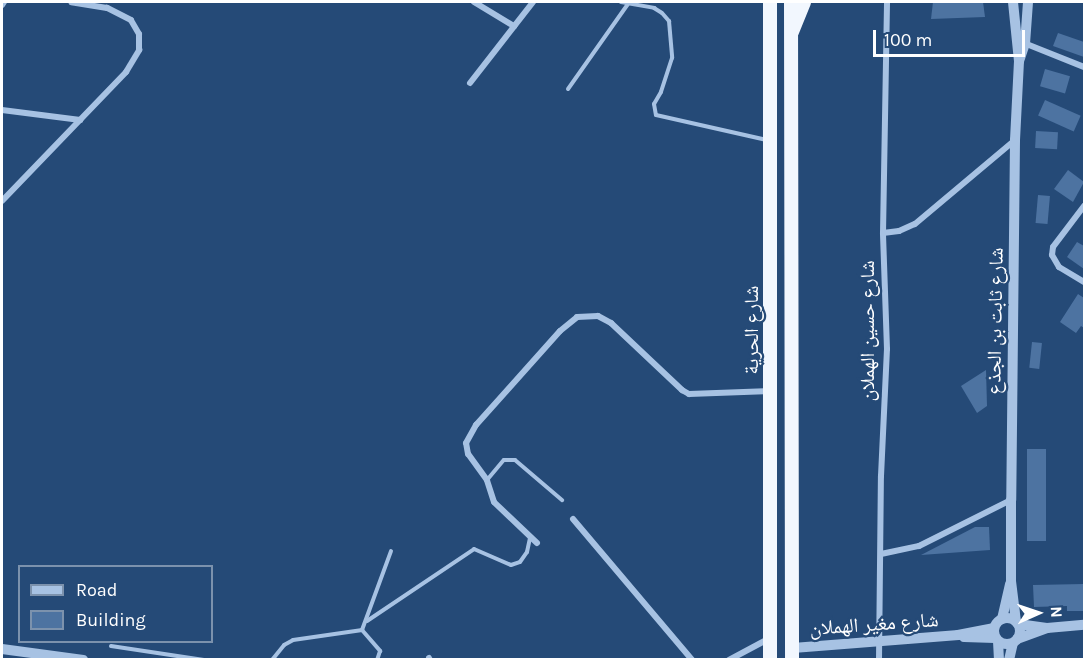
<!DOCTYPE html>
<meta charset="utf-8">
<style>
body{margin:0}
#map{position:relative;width:1086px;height:661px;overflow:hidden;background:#254a77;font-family:Karla,"Noto Naskh Arabic",sans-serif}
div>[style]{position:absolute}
.building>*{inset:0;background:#4d73a1;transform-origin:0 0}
.service>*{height:4px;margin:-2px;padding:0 2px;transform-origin:2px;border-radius:2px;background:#a7c2e3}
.minor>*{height:6px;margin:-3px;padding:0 3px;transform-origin:3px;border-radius:3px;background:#a7c2e3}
.tertiary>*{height:10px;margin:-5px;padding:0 5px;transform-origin:5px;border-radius:5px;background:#a7c2e3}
.tertiary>.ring{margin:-5px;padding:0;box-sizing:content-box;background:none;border:10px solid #a7c2e3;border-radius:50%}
.trunk>*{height:14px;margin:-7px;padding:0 7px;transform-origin:7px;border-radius:7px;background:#f2f7fe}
span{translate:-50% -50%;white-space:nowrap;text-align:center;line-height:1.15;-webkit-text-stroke:4.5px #254a77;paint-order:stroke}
.street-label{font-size:20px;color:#fff}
.frame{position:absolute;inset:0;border:3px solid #fff;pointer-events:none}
.legend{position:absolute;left:18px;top:565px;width:195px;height:78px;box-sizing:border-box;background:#254a77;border:2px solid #7c92ad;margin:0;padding:8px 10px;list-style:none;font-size:18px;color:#fff}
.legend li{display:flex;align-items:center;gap:12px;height:30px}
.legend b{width:30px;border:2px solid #7c92ad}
.north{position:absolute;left:1008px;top:583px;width:60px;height:60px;-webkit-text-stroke:4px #254a77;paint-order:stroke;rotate:87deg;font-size:16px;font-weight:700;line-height:24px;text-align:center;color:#fff}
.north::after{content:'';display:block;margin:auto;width:21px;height:27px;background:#fff;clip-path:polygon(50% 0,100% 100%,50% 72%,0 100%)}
.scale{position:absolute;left:873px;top:30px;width:152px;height:27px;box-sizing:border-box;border:3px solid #fff;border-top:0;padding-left:8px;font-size:18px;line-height:21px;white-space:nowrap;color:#fff;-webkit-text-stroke:4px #254a77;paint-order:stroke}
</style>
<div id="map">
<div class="building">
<div style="clip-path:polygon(933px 2px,983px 2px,985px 17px,931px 19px)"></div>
<div style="clip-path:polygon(1058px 33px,1084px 42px,1084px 57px,1053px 46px)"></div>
<div style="left:1045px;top:69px;width:26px;height:18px;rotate:16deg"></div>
<div style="left:1045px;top:100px;width:39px;height:17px;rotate:24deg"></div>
<div style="left:1036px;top:131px;width:22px;height:17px;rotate:3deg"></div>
<div style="clip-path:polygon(1068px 170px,1084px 182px,1073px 202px,1054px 189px)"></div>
<div style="left:1038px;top:195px;width:12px;height:28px;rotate:5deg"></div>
<div style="clip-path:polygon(1077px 242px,1084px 246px,1084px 269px,1067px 257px)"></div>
<div style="clip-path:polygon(1078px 294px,1084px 298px,1084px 328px,1081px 326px,1076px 333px,1060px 322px)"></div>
<div style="left:1032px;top:342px;width:10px;height:26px;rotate:6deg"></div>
<div style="clip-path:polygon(986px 370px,987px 406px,977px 413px,961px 386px)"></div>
<div style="left:1027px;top:449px;width:19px;height:92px"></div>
<div style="clip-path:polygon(975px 527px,989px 527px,990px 550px,921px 555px)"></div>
<div style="clip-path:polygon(1084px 584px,1084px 611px,1067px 611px,1067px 606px,1034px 607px,1033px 585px)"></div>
</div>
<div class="service">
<div style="left:621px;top:2px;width:34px;rotate:10deg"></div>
<div style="left:654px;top:8px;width:9px;rotate:32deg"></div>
<div style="left:662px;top:13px;width:11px;rotate:49deg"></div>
<div style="left:669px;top:21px;width:37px;rotate:85deg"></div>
<div style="left:672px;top:58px;width:36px;rotate:108deg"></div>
<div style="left:661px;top:92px;width:14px;rotate:120deg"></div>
<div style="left:654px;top:104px;width:11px;rotate:80deg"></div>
<div style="left:656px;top:115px;width:114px;rotate:12.7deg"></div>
<div style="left:568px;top:89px;width:104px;rotate:-54.8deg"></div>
<div style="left:487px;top:480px;width:26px;rotate:-50deg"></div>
<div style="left:504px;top:460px;width:11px"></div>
<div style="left:515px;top:460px;width:62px;rotate:40.4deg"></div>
<div style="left:367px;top:621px;width:129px;rotate:-33.9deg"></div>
<div style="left:474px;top:549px;width:40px;rotate:23.4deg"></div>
<div style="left:511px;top:565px;width:9px;rotate:-18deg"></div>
<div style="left:520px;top:562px;width:12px;rotate:-55deg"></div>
<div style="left:527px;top:552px;width:14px;rotate:-78deg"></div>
<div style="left:362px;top:630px;width:28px;rotate:49deg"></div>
<div style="left:380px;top:651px;width:9px;rotate:108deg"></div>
<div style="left:111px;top:646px;width:94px;rotate:8.6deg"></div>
<div style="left:272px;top:660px;width:19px;rotate:-51deg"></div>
<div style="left:284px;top:645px;width:10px;rotate:-29deg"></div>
<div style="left:293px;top:640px;width:70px;rotate:-8.2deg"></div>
<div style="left:362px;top:630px;width:84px;rotate:-69.8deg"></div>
</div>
<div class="minor">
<div style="left:474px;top:2px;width:47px;rotate:31deg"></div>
<div style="left:2px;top:5px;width:4px;rotate:-56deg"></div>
<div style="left:1024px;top:43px;width:65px;rotate:21.8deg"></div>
<div style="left:470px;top:83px;width:103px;rotate:-52.1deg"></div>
<div style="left:2px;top:110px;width:79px;rotate:7.3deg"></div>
<div style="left:2px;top:201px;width:179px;rotate:-46.1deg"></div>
<div style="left:126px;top:72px;width:26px;rotate:-59deg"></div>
<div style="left:139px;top:50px;width:16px;rotate:-90deg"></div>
<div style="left:139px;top:34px;width:16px;rotate:-120deg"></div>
<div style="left:131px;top:20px;width:27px;rotate:-153deg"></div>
<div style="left:107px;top:8px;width:36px;rotate:-171deg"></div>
<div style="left:1084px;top:206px;width:51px;rotate:127.1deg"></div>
<div style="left:1053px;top:247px;width:8px;rotate:97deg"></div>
<div style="left:1052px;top:255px;width:14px;rotate:60deg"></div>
<div style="left:1059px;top:267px;width:29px;rotate:31deg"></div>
<div style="left:883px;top:233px;width:16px;rotate:-7deg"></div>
<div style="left:899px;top:231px;width:17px;rotate:-24deg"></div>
<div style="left:915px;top:224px;width:131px;rotate:-40deg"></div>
<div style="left:573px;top:519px;width:185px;rotate:49.8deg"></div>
<div style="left:537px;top:543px;width:59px;rotate:-136.4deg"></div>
<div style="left:494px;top:502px;width:23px;rotate:-108deg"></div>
<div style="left:487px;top:480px;width:32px;rotate:-126deg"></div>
<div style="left:468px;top:454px;width:11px;rotate:-100deg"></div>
<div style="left:466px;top:443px;width:21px;rotate:-61deg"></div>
<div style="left:476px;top:425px;width:126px;rotate:-48.2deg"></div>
<div style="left:560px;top:331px;width:22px;rotate:-39deg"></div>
<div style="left:577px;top:317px;width:21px;rotate:-3deg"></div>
<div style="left:598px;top:316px;width:15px;rotate:28deg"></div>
<div style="left:611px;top:323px;width:98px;rotate:43.3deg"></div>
<div style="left:682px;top:390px;width:8px;rotate:30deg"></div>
<div style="left:689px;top:394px;width:82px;rotate:-2.1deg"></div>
<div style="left:881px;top:554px;width:39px;rotate:-12deg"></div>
<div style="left:919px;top:546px;width:103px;rotate:-26.6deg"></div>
<div style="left:429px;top:658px;width:2px;rotate:63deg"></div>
<div style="left:729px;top:660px;width:47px;rotate:-28.2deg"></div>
<div style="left:879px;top:660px;width:184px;rotate:-89.4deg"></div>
<div style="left:881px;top:476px;width:127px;rotate:-87.3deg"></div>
<div style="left:887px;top:349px;width:116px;rotate:-92deg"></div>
<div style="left:883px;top:233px;width:231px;rotate:-89deg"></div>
</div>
<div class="tertiary">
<div style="left:1013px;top:2px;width:59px;rotate:84.2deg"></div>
<div style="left:1019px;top:61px;width:79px;rotate:92.9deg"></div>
<div style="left:1015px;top:140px;width:360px;rotate:90.6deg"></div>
<div style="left:1011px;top:500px;width:81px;rotate:90deg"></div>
<div style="left:1011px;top:581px;width:41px;rotate:83deg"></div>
<div style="left:1019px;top:61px;width:18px;rotate:-71deg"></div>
<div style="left:1025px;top:44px;width:42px;rotate:-85.9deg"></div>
<div class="ring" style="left:994px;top:618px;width:16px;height:16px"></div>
<div style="left:1002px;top:619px;width:36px;rotate:-77deg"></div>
<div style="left:1018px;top:624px;width:29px;rotate:8deg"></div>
<div style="left:1047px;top:628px;width:37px;rotate:-5deg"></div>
<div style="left:964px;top:637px;width:31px;rotate:2deg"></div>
<div style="left:1017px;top:639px;width:32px;rotate:-20deg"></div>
<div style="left:998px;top:641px;width:19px;rotate:87deg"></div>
<div style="left:793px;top:648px;width:166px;rotate:-4.5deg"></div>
<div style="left:958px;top:635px;width:37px;rotate:-11deg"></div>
<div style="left:2px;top:649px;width:82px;rotate:7.7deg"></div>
<div style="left:1009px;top:660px;width:17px;rotate:-77deg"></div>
</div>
<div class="trunk">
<div style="left:770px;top:2px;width:658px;rotate:90deg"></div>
<div style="left:791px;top:2px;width:658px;rotate:89.91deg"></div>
<div style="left:792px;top:32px;width:32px;rotate:-68deg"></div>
</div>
<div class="street-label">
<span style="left:995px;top:321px;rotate:-89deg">شارع ثابت بن الجذع</span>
<span style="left:751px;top:330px;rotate:-90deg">شارع الحرية</span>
<span style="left:867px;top:331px;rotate:-90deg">شارع حسين الهملان</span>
<span style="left:874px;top:624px;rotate:-4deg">شارع مغير الهملان</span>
</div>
<div class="frame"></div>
<ul class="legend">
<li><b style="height:8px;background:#a7c2e3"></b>Road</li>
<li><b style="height:16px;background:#4d73a1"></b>Building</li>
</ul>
<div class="north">N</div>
<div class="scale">100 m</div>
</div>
